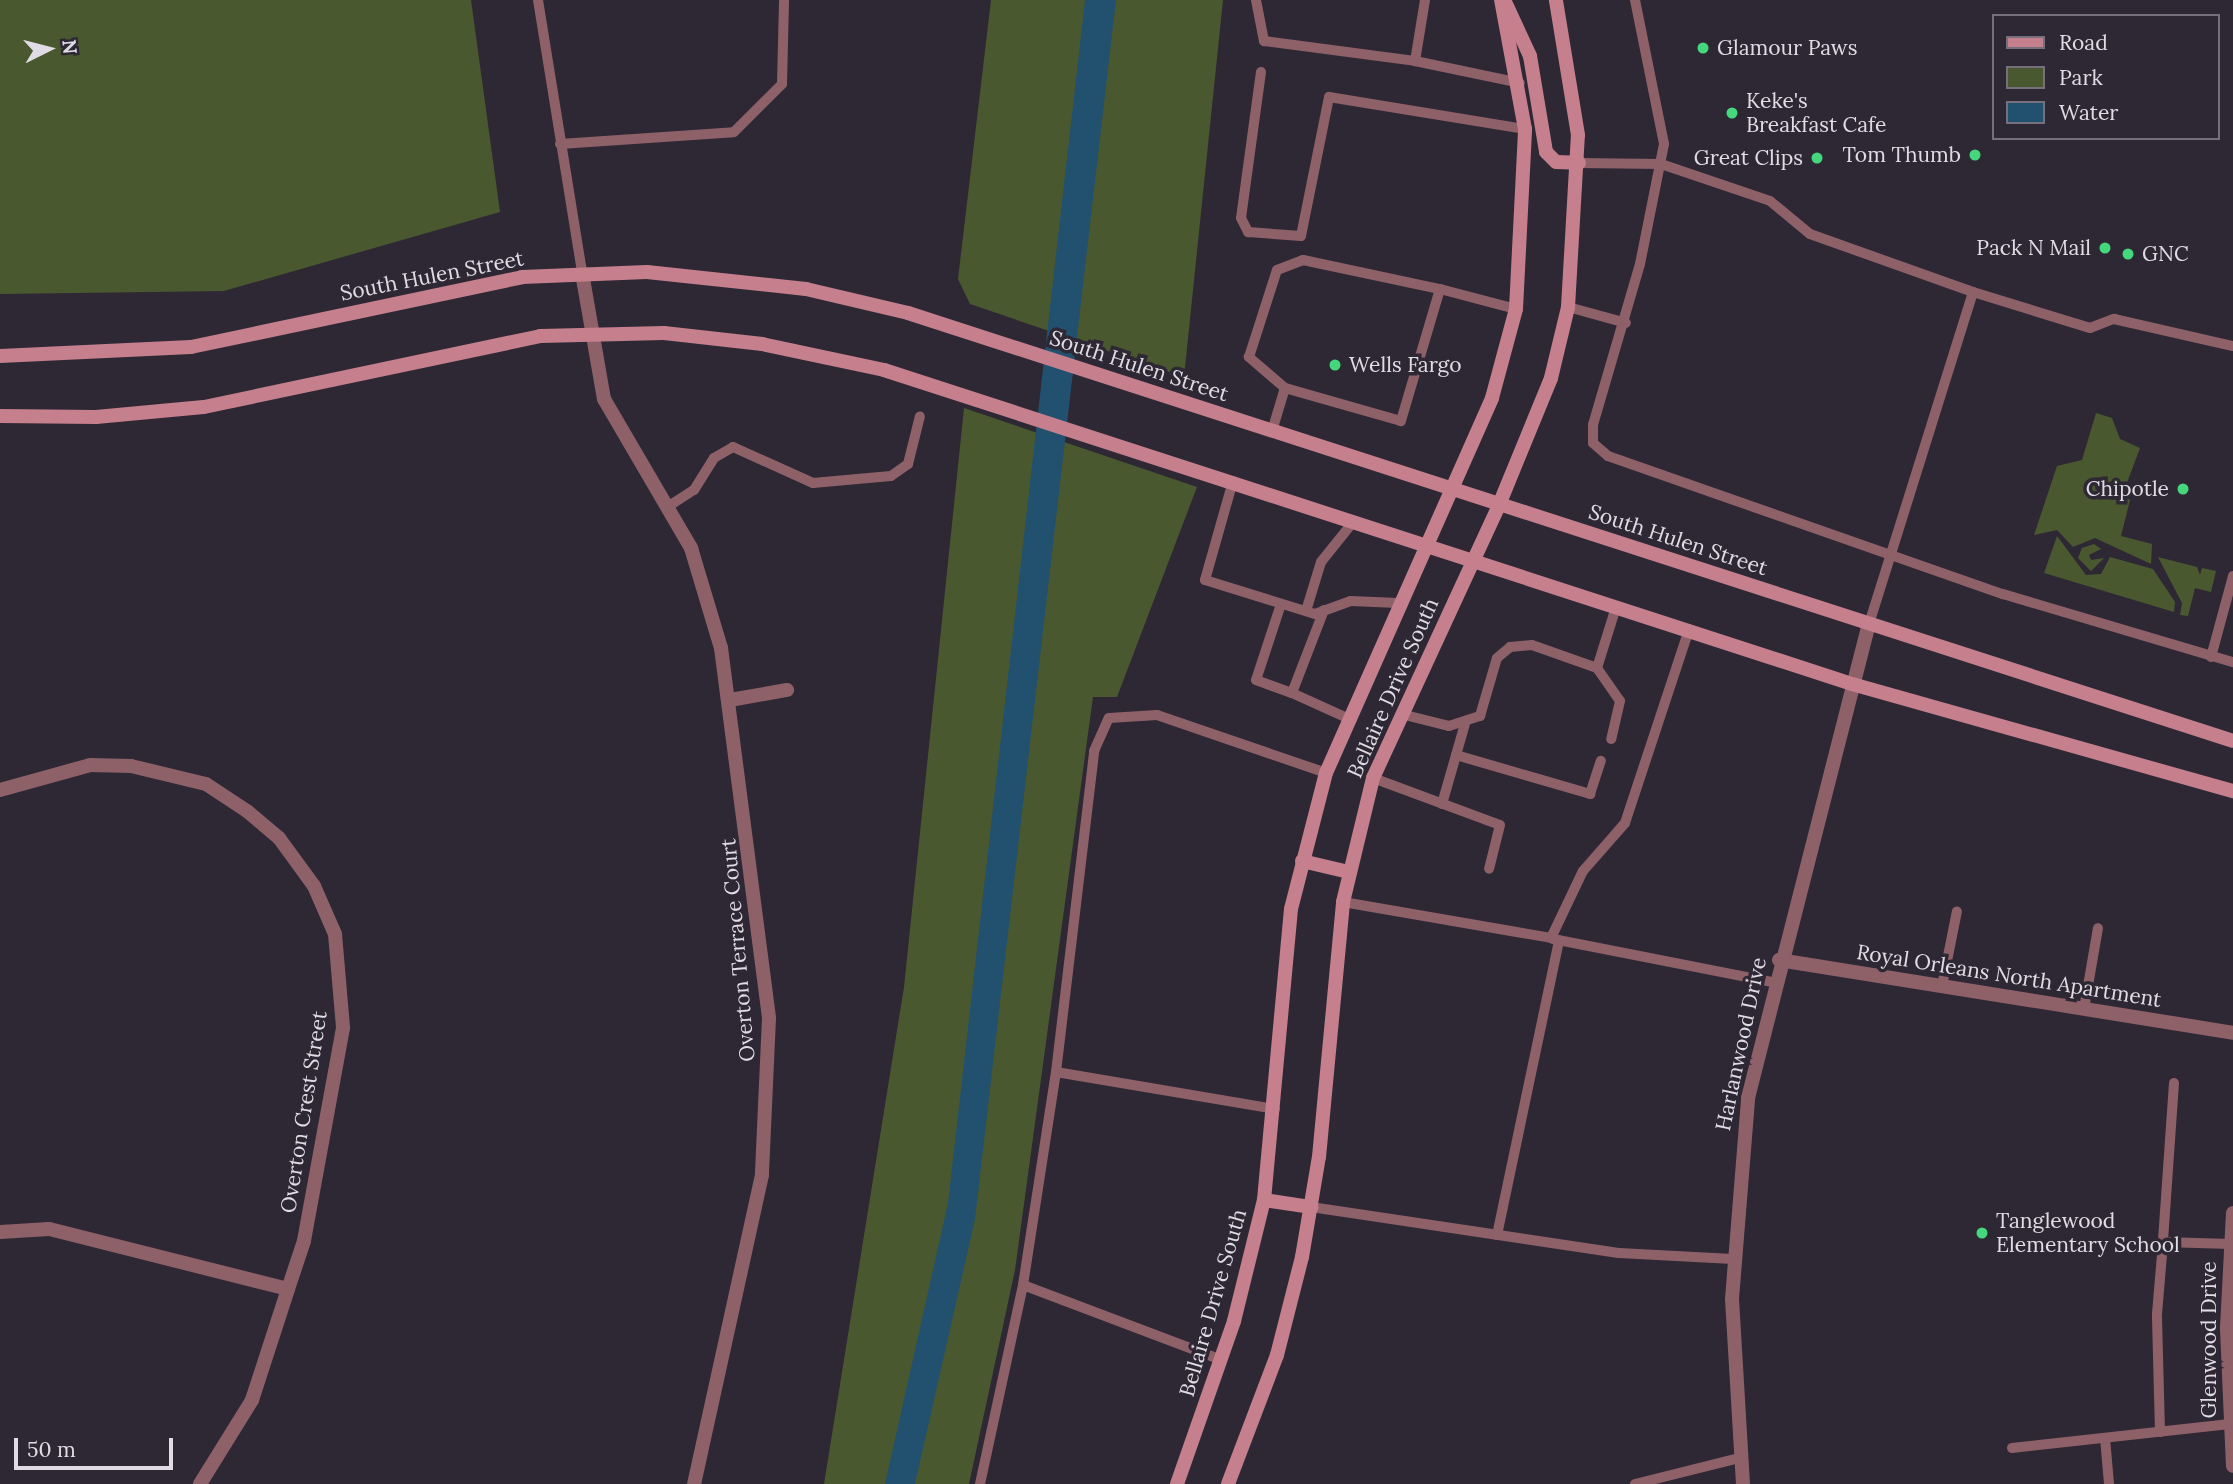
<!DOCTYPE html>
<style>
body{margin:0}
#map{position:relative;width:2233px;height:1484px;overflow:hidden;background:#2e2835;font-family:Lora,serif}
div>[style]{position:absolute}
.green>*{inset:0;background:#4a582f}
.water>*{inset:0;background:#22516f}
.lane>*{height:10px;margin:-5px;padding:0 5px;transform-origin:5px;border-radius:5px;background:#8e6169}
.street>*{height:14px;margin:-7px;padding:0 7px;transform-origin:7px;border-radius:7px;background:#8e6169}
.secondary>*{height:14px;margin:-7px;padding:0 7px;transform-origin:7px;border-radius:7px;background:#c67f8d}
.dots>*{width:19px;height:19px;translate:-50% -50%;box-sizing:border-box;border:4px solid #2e2835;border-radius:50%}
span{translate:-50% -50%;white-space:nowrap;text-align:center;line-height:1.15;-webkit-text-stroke:7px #2e2835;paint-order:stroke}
.poi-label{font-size:21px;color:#e0dce5}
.left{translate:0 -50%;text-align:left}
.right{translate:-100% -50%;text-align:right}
.street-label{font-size:21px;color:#e0dce5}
.legend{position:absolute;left:1992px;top:14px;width:228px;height:126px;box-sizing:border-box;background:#2e2835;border:2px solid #75707b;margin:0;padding:9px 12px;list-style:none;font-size:21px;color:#e0dce5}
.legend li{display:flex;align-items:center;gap:14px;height:35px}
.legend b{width:35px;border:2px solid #75707b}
.north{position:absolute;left:14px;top:14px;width:70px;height:70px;-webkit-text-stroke:5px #2e2835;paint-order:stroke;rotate:84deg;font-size:19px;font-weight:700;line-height:28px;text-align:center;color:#e0dce5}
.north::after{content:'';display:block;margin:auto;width:24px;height:32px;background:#e0dce5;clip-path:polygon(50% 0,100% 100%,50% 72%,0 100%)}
.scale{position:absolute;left:14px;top:1438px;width:159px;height:32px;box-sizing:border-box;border:4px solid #e0dce5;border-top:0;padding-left:9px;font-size:21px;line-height:24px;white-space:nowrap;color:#e0dce5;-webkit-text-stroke:5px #2e2835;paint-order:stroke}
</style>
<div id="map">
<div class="green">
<div style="clip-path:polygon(0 0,471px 0,500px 212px,224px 291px,0 294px)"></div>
<div style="clip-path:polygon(991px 0,1223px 0,1184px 377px,970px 304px,958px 279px)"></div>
<div style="clip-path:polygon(964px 408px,1197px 487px,1117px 697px,1093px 697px,1015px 1270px,969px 1484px,824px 1484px,904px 987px)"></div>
<div style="clip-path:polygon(2096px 413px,2112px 418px,2120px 439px,2140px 448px,2122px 496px,2130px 500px,2121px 536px,2152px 544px,2151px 564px,2095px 538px,2073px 547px,2057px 530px,2034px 535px,2057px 466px,2082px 460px)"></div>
<div style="clip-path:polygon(2057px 536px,2086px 575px,2101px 574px,2110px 557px,2153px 569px,2175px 602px,2174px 612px,2044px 573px)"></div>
<div style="clip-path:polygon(2094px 544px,2101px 549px,2089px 555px,2091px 560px,2104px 558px,2091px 571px,2078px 558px,2082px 548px)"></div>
<div style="clip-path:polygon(2158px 557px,2197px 567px,2200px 575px,2202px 568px,2216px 571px,2211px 592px,2195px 588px,2188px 616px,2180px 615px,2182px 603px)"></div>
</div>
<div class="water">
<div style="clip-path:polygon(1085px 0,1116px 0,975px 1219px,915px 1484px,885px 1484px,948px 1203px)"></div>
</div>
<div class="lane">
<div style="left:538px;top:0;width:277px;rotate:80.8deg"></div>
<div style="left:1256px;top:0;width:42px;rotate:79deg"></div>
<div style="left:1264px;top:41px;width:152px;rotate:7.5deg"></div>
<div style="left:1425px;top:0;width:62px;rotate:99.3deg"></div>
<div style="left:1415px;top:61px;width:107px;rotate:11.8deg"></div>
<div style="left:1635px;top:0;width:147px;rotate:78.6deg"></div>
<div style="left:1664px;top:144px;width:122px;rotate:101.3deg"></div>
<div style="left:1640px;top:264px;width:168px;rotate:106.3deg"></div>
<div style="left:1593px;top:425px;width:18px;rotate:90deg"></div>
<div style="left:1593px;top:443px;width:20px;rotate:41deg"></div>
<div style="left:1608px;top:456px;width:418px;rotate:19.3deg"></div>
<div style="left:2003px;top:594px;width:240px;rotate:16.5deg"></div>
<div style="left:1261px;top:72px;width:147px;rotate:97.8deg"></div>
<div style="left:1241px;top:218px;width:16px;rotate:63deg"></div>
<div style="left:1248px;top:232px;width:53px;rotate:4.3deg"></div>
<div style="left:1301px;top:236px;width:142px;rotate:-78.6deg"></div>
<div style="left:1329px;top:97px;width:199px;rotate:9.3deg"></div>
<div style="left:560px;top:144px;width:174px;rotate:-3.9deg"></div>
<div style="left:734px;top:132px;width:68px;rotate:-45deg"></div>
<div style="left:782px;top:84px;width:84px;rotate:-88.6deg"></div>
<div style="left:1579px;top:163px;width:82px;rotate:0.7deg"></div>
<div style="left:1661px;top:164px;width:115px;rotate:18.7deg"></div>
<div style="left:1770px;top:201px;width:52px;rotate:39.5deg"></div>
<div style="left:1810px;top:234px;width:173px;rotate:19.6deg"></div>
<div style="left:1973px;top:292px;width:122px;rotate:17.1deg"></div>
<div style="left:2090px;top:328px;width:26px;rotate:-21deg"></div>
<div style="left:2114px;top:319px;width:122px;rotate:12.8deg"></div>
<div style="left:1440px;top:289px;width:138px;rotate:106.5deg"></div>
<div style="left:1401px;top:421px;width:121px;rotate:-164.1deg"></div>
<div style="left:1285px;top:388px;width:48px;rotate:-139.3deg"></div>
<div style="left:1249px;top:357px;width:91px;rotate:-72.2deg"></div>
<div style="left:1277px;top:270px;width:28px;rotate:-21deg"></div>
<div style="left:1303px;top:260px;width:140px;rotate:12deg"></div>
<div style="left:1440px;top:289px;width:79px;rotate:14.7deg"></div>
<div style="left:1568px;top:307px;width:60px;rotate:15.4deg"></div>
<div style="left:1272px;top:431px;width:45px;rotate:-73.2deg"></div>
<div style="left:1233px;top:481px;width:103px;rotate:105.8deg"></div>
<div style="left:1205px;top:580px;width:115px;rotate:17.2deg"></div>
<div style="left:1315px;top:614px;width:38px;rotate:-20deg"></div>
<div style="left:1351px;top:601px;width:47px;rotate:2.4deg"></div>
<div style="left:669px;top:506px;width:30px;rotate:-33deg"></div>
<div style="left:694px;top:490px;width:38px;rotate:-58deg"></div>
<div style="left:714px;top:458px;width:22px;rotate:-30deg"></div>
<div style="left:733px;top:447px;width:88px;rotate:24.2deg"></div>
<div style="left:813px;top:483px;width:78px;rotate:-5.1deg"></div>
<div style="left:891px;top:476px;width:21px;rotate:-35deg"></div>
<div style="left:908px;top:464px;width:49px;rotate:-76deg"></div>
<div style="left:1281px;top:604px;width:80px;rotate:108.2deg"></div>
<div style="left:1256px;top:680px;width:38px;rotate:20deg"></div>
<div style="left:1324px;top:610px;width:89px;rotate:111.1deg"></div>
<div style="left:1292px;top:693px;width:60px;rotate:24.4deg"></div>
<div style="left:1306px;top:611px;width:51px;rotate:-73deg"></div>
<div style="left:1321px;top:562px;width:53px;rotate:-51.2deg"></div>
<div style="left:1869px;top:624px;width:348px;rotate:-72.6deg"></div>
<div style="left:2211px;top:657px;width:84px;rotate:-74.8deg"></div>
<div style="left:1597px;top:668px;width:40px;rotate:55.1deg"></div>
<div style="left:1620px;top:701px;width:39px;rotate:103deg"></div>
<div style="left:1401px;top:714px;width:49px;rotate:14deg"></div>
<div style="left:1449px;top:726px;width:33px;rotate:-18deg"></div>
<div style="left:1480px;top:716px;width:60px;rotate:-73.7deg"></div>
<div style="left:1497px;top:658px;width:17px;rotate:-40deg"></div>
<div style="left:1510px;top:647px;width:22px;rotate:-5deg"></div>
<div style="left:1532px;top:645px;width:69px;rotate:19.5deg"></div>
<div style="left:1597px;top:668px;width:64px;rotate:-72.7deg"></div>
<div style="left:1456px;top:755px;width:140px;rotate:16.2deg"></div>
<div style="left:1590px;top:794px;width:35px;rotate:-72deg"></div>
<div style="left:1373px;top:778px;width:135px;rotate:20.3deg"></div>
<div style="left:1500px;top:825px;width:45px;rotate:104deg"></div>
<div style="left:1442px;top:804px;width:83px;rotate:-74deg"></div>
<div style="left:1343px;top:902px;width:211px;rotate:9.8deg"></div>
<div style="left:1551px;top:938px;width:74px;rotate:-64.5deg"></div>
<div style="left:1583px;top:871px;width:64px;rotate:-48.8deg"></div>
<div style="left:1625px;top:823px;width:204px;rotate:-71.7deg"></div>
<div style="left:1553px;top:939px;width:224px;rotate:11.1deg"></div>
<div style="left:1942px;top:986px;width:76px;rotate:-78.7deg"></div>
<div style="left:2084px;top:1009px;width:82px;rotate:-80.2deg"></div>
<div style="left:1056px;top:1072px;width:222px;rotate:9.6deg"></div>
<div style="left:2174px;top:1083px;width:159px;rotate:94deg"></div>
<div style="left:2163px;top:1242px;width:68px;rotate:1.7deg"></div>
<div style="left:1311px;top:1207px;width:311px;rotate:8.5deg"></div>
<div style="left:1619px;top:1253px;width:114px;rotate:3deg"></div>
<div style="left:1497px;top:1235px;width:301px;rotate:-78.1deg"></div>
<div style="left:1023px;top:1285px;width:213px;rotate:20.7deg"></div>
<div style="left:2160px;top:1432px;width:118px;rotate:-91.5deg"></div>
<div style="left:2157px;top:1314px;width:72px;rotate:-85.2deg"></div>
<div style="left:2105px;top:1438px;width:46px;rotate:85deg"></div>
<div style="left:2012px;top:1448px;width:219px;rotate:-6.3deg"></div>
<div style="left:980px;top:1484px;width:204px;rotate:-77.8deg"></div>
<div style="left:1023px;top:1285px;width:216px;rotate:-81.2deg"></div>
<div style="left:1056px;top:1072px;width:323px;rotate:-83.2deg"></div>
<div style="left:1094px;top:751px;width:36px;rotate:-66deg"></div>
<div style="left:1109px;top:718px;width:48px;rotate:-3.6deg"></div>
<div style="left:1157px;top:715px;width:179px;rotate:18.9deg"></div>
<div style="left:1635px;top:1484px;width:107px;rotate:-14deg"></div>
</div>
<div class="street">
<div style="left:582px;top:273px;width:128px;rotate:80.1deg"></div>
<div style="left:604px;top:399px;width:173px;rotate:59.7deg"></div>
<div style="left:691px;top:548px;width:104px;rotate:73.3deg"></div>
<div style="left:721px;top:648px;width:373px;rotate:82.6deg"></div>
<div style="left:769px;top:1018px;width:157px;rotate:92.6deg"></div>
<div style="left:762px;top:1175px;width:316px;rotate:102.4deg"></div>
<div style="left:730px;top:700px;width:58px;rotate:-10deg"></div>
<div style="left:0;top:790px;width:93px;rotate:-15.5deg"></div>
<div style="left:90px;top:765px;width:41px;rotate:1.4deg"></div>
<div style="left:131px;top:766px;width:77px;rotate:13.5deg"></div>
<div style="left:206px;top:784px;width:49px;rotate:33.4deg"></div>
<div style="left:247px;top:811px;width:42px;rotate:40.2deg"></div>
<div style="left:279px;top:838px;width:59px;rotate:53.9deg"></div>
<div style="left:314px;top:886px;width:52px;rotate:66.4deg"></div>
<div style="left:335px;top:934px;width:94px;rotate:85.1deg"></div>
<div style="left:343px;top:1028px;width:217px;rotate:100.4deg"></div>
<div style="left:304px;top:1241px;width:51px;rotate:108.4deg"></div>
<div style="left:288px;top:1289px;width:246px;rotate:-165.9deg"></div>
<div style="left:49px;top:1229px;width:49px;rotate:176.5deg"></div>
<div style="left:1779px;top:960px;width:460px;rotate:9.1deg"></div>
<div style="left:2233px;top:1213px;width:116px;rotate:93deg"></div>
<div style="left:2227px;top:1329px;width:137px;rotate:87.5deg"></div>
<div style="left:200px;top:1484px;width:99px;rotate:-58.2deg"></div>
<div style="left:252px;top:1400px;width:117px;rotate:-72deg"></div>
<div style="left:1743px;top:1484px;width:185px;rotate:-93.4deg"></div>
<div style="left:1732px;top:1299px;width:202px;rotate:-85.4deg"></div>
<div style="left:1748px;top:1098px;width:489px;rotate:-75.7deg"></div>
</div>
<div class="secondary">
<div style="left:1506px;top:4px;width:57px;rotate:65.2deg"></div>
<div style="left:1530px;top:56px;width:97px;rotate:80.5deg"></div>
<div style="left:1546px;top:152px;width:14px;rotate:45deg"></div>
<div style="left:1556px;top:162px;width:23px;rotate:2deg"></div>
<div style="left:0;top:356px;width:191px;rotate:-2.7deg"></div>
<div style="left:191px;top:347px;width:338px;rotate:-11.9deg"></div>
<div style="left:522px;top:277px;width:125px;rotate:-2.3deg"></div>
<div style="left:647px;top:272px;width:160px;rotate:6.1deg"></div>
<div style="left:806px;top:289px;width:105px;rotate:13.2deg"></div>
<div style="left:908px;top:313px;width:1392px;rotate:17.9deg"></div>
<div style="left:0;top:416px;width:96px;rotate:0.6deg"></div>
<div style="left:96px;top:417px;width:108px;rotate:-5.3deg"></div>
<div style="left:204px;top:407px;width:343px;rotate:-11.9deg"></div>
<div style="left:540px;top:336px;width:124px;rotate:-1.4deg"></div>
<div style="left:664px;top:333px;width:99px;rotate:6.4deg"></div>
<div style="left:762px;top:344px;width:125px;rotate:12deg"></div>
<div style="left:884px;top:370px;width:1018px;rotate:17.97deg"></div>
<div style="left:1852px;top:684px;width:396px;rotate:15.7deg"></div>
<div style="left:1302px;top:861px;width:48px;rotate:13.2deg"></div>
<div style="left:1264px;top:1200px;width:48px;rotate:8.5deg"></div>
<div style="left:1177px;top:1484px;width:173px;rotate:-70.7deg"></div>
<div style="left:1234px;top:1321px;width:125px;rotate:-76.1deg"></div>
<div style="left:1264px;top:1200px;width:292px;rotate:-84.7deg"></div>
<div style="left:1291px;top:909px;width:140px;rotate:-75.6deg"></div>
<div style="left:1326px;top:773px;width:410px;rotate:-66.1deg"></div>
<div style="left:1492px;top:398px;width:92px;rotate:-74.9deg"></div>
<div style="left:1516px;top:309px;width:180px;rotate:-87.1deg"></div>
<div style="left:1525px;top:129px;width:131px;rotate:-100.5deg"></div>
<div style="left:1228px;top:1484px;width:138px;rotate:-69.2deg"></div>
<div style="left:1277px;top:1355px;width:101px;rotate:-75.7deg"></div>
<div style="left:1302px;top:1257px;width:101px;rotate:-80.4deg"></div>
<div style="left:1319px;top:1157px;width:256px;rotate:-84.6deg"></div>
<div style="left:1343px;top:902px;width:128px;rotate:-76.4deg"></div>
<div style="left:1373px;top:778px;width:301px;rotate:-65.2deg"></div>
<div style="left:1499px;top:505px;width:137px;rotate:-67.7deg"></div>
<div style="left:1551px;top:378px;width:73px;rotate:-76.5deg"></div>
<div style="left:1568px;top:307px;width:172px;rotate:-86.7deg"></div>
<div style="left:1578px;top:135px;width:137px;rotate:-99.3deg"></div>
</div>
<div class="dots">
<div style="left:1703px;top:48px;background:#44d77b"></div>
<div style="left:1732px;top:113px;background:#44d77b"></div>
<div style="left:1975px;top:155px;background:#44d77b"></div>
<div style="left:1817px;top:158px;background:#44d77b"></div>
<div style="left:2105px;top:248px;background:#44d77b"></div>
<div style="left:2128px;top:254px;background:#44d77b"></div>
<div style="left:1335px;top:365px;background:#44d77b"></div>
<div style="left:2183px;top:489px;background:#44d77b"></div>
<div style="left:1982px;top:1233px;background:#44d77b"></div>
</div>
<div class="poi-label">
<span class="left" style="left:1717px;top:48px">Glamour Paws</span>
<span class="left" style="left:1746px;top:113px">Keke's<br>Breakfast Cafe</span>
<span class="right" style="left:1961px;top:155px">Tom Thumb</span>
<span class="right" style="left:1803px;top:158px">Great Clips</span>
<span class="right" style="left:2091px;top:248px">Pack N Mail</span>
<span class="left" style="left:2142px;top:254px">GNC</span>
<span class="left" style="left:1349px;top:365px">Wells Fargo</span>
<span class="right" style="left:2169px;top:489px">Chipotle</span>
<span class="left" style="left:1996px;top:1233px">Tanglewood<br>Elementary School</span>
</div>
<div class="street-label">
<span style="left:432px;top:276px;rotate:-11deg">South Hulen Street</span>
<span style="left:1139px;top:366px;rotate:18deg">South Hulen Street</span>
<span style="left:1678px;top:540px;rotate:18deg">South Hulen Street</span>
<span style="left:1393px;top:688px;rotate:-66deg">Bellaire Drive South</span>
<span style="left:738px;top:950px;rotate:-95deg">Overton Terrace Court</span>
<span style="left:2009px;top:976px;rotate:9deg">Royal Orleans North Apartment</span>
<span style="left:1741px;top:1044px;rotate:-78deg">Harlanwood Drive</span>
<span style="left:304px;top:1112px;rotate:-81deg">Overton Crest Street</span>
<span style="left:1213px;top:1303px;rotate:-74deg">Bellaire Drive South</span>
<span style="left:2209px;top:1340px;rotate:-90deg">Glenwood Drive</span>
</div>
<ul class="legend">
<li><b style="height:9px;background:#c67f8d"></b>Road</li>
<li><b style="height:19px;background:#4a582f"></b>Park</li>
<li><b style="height:19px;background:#22516f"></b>Water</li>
</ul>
<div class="north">N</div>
<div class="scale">50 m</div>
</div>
